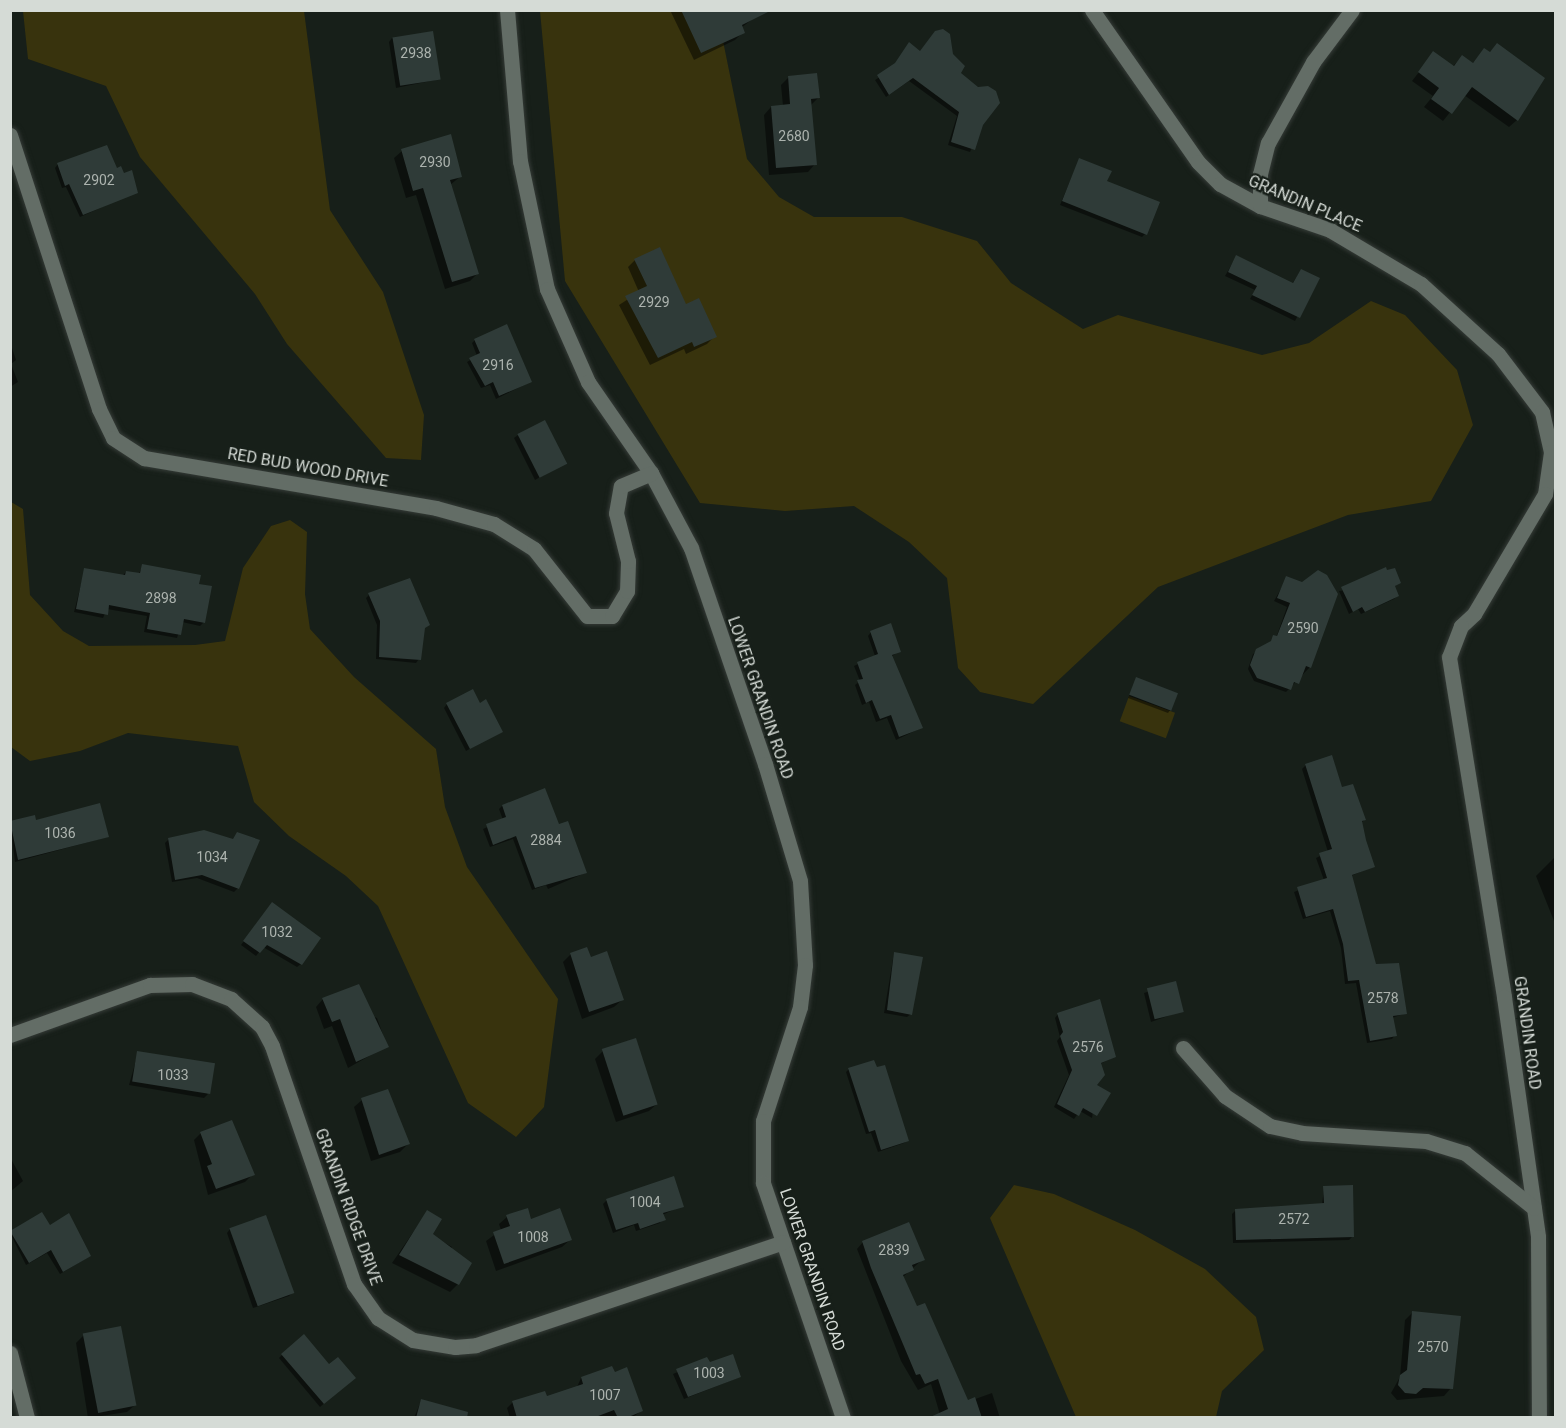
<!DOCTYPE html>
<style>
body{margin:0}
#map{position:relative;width:1566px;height:1428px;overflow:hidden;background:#171f19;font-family:Roboto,sans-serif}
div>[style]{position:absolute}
.green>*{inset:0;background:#38330d;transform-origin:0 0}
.shadow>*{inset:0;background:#0007}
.building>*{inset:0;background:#2f3b38;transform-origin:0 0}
.roads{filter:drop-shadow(0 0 2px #353b37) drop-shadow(0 0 2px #353b37)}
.minor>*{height:15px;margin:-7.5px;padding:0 7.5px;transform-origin:7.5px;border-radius:7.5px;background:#636d66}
span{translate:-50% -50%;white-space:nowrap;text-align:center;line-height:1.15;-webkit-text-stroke:4.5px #171f19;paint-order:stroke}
.number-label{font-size:14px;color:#acb3ae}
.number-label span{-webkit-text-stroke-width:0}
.street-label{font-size:16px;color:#d5dbd6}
.frame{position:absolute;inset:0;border:12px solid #d5dbd6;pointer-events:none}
</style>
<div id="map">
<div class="green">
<div style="clip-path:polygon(23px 11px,304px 11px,330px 210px,383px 292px,424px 415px,421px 460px,386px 458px,287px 344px,255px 294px,140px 157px,106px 86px,28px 59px)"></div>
<div style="clip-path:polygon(540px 11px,726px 11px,722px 36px,747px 159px,779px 197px,814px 217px,902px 217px,977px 241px,1011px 283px,1083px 329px,1118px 315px,1262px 355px,1309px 343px,1371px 301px,1405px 315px,1457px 370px,1473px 425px,1431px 501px,1348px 515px,1158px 587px,1033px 704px,980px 692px,958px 668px,947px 578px,909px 542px,854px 506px,785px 511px,700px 503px,565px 281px)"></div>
<div style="clip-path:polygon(11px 502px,23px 509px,30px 595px,63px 631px,89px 646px,195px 645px,225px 641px,243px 568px,271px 526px,290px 520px,307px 532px,305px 594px,310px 629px,354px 677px,436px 749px,445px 807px,467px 867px,558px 999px,544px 1107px,516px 1137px,468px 1103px,378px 906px,346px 876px,289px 836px,254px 802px,238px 746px,128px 733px,80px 751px,30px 761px,11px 747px)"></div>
<div style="left:1129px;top:696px;width:49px;height:27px;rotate:20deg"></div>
<div style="clip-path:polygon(1014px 1185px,1054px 1194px,1135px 1230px,1205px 1269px,1256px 1317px,1264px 1350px,1222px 1391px,1216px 1417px,1076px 1417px,990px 1218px)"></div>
</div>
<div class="shadow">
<div style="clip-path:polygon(670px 10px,752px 10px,755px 17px,741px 28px,743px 32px,735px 40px,694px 60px)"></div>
<div style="clip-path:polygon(392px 38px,440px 79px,396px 88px,389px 42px)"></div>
<div style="clip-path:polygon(1497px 45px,1517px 120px,1509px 127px,1464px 95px,1443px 121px,1424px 107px,1433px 96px,1412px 81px,1434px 53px,1452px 67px,1462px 57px,1472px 64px,1484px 50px,1489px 53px)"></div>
<div style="clip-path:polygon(920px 52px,951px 55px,982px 124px,970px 152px,948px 145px,957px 116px,909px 81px,886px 97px,875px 80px)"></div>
<div style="clip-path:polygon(789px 77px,818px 98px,810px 106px,815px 164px,808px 172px,769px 175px,764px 115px,771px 107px,783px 106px,781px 85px)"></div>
<div style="clip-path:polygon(402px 151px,461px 176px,450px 185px,477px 274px,470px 281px,445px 289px,416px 195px,406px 198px,394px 158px)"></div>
<div style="clip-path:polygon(1079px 160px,1145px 234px,1142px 237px,1060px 205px)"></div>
<div style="clip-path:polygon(58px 164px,116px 169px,136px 192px,80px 217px,66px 187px,62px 188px,55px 168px)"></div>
<div style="clip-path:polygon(1236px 257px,1292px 284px,1301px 270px,1318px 278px,1295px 321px,1250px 299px,1255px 290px,1225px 276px)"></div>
<div style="clip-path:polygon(635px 260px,715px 336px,707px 344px,686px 354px,684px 349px,650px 365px,619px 305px,639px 292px,628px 267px)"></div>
<div style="clip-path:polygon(475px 340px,530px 382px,496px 399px,490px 385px,481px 388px,467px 362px,477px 356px,472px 343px)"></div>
<div style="clip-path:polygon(10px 342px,16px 360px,11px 364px,18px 382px,10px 387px)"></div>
<div style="clip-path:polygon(518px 435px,565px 463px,535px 480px,514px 438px)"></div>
<div style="clip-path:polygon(143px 566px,198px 585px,204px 622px,200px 626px,182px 622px,177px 638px,144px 632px,147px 616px,107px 609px,103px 618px,74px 612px,85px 569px,122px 576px,126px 572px,138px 575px)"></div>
<div style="clip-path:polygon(1287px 578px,1310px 667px,1286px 692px,1254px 681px,1248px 669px,1253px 654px,1276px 638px,1287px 607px,1274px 601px)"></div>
<div style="clip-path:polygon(1399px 582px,1394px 587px,1398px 595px,1394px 599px,1361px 614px,1358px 609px,1349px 614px,1339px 591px)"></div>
<div style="clip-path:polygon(369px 595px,419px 659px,416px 663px,376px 659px,377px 625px,366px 598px)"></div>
<div style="clip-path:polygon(871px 632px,899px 651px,891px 657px,921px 728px,896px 740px,887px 718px,876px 722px,869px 702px,862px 705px,855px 685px,860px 681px,854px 666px,875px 656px,868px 636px)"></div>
<div style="clip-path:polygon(1137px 679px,1171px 709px,1168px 713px,1128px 698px)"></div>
<div style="clip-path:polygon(447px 704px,501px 731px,466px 751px,444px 708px)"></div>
<div style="clip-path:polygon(1306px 765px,1341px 789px,1364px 820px,1361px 823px,1365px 840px,1374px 866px,1351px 876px,1375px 965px,1406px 1013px,1392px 1018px,1395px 1035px,1392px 1039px,1367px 1043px,1356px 983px,1345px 984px,1341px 948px,1330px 911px,1303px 919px,1294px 892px,1324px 880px,1316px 858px,1328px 852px,1302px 769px)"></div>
<div style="clip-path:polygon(502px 806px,558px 826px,585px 873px,548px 889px,546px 885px,532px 890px,513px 839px,490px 847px,483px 829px,503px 820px,499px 809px)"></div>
<div style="clip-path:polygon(35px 821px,107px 837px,15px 862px,10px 822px)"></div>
<div style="clip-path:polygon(169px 839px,238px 888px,234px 892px,197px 878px,172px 882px,165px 843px)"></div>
<div style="clip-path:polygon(1556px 856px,1556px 926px,1536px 876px)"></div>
<div style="clip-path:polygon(269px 907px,301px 964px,297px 967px,263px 947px,256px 956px,241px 945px)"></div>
<div style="clip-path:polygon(894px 953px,911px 1014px,907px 1017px,884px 1013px)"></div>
<div style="clip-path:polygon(571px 954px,590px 959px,622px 1000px,614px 1007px,582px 1019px,563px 962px)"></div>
<div style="clip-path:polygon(1175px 983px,1182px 1011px,1151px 1022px,1144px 993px)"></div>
<div style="clip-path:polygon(323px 999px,377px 1018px,387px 1046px,348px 1068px,332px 1026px,324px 1029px,316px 1007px)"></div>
<div style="clip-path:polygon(1058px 1014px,1114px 1057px,1100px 1064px,1092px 1118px,1080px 1111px,1074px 1119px,1054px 1107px,1069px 1075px,1057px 1041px,1060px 1037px,1055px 1018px)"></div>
<div style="clip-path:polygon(603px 1051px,657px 1104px,649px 1111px,616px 1122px,595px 1059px)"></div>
<div style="clip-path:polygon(138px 1053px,208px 1094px,204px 1098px,129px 1085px)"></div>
<div style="clip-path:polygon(849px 1069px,876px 1069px,908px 1140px,904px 1143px,878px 1152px,871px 1133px,866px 1134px,846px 1072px)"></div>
<div style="clip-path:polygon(362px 1100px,397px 1111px,408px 1144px,400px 1152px,371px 1161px,354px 1107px)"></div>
<div style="clip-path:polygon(201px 1133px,253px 1174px,245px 1182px,208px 1195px,194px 1140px)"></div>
<div style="clip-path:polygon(10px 1157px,23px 1181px,10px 1192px)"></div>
<div style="clip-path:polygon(1324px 1188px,1352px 1237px,1349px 1240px,1233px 1243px,1232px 1214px,1235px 1211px,1322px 1205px)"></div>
<div style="clip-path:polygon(607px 1200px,682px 1206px,662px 1215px,660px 1223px,636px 1231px,634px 1225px,613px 1233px,603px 1204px)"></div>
<div style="clip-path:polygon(427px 1212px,431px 1235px,452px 1247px,450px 1251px,458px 1284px,450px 1292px,392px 1263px)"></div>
<div style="clip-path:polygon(42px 1214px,49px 1227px,85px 1259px,60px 1274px,47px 1253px,26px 1265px,10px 1233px)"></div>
<div style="clip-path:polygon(507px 1217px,531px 1221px,570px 1240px,562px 1247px,496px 1271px,486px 1241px,501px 1230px,499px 1224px)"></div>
<div style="clip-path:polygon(230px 1229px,292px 1293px,289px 1296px,253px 1308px,227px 1233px)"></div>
<div style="clip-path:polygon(863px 1242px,923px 1259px,903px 1277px,916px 1308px,967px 1402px,992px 1393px,1000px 1418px,941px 1418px,931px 1384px,918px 1390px,901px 1361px,857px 1249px)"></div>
<div style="clip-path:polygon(1412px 1313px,1451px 1388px,1444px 1396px,1397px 1400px,1391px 1393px,1400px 1377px,1405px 1320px)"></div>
<div style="clip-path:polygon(84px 1335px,135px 1405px,127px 1412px,88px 1418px,76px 1343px)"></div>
<div style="clip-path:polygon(282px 1355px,350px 1381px,320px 1407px,279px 1358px)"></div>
<div style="clip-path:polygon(707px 1359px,709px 1363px,740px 1377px,684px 1399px,673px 1374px)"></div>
<div style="clip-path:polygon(581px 1378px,642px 1410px,632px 1418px,510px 1418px,507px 1408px,513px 1402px,546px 1398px,577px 1387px)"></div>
<div style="clip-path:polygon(421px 1401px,441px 1418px,414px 1418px)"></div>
</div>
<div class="building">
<div style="clip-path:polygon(681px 10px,772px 10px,742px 25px,745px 33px,701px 53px)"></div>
<div style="clip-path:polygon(943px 29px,950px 34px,953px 54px,965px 66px,961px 73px,978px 87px,988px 86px,996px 91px,1000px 103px,983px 125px,975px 150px,951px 142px,959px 112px,913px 78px,889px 95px,877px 75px,895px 63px,909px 42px,920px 51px,935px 31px)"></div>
<div style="left:433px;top:31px;width:49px;height:41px;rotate:81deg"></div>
<div style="clip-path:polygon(1497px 43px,1545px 78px,1518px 121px,1472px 87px,1452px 114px,1431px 99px,1439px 88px,1418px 72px,1433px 51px,1454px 66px,1462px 55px,1473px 63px,1484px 48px,1490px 52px)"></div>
<div style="clip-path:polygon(817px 73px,820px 98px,811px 99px,817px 165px,776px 168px,771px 106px,790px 104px,788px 76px)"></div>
<div style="clip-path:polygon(451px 134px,462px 177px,450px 180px,479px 274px,452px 282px,423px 188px,413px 191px,401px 149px)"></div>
<div style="clip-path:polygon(107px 145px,117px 168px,121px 166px,124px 173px,132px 170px,138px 193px,83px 215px,69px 184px,65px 186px,57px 163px)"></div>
<div style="clip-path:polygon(1079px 158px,1112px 171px,1107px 181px,1160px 202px,1147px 235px,1062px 201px)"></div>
<div style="clip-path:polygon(660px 247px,686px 304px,699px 298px,717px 337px,694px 347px,692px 342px,658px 358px,625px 296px,647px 286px,634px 259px)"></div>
<div style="clip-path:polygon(1236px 255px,1293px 283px,1301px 269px,1320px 278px,1300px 318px,1252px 295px,1257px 286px,1228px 272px)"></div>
<div style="clip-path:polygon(507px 324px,532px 382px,499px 396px,493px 382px,485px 386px,469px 358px,480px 353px,474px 339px)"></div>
<div style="left:545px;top:420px;width:49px;height:31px;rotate:63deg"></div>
<div style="clip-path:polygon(142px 564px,201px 575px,199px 584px,212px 586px,205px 623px,184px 619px,181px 635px,147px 629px,150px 613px,109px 605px,108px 615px,76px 609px,84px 568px,125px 575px,126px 571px,140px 573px)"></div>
<div style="clip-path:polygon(1386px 567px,1387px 570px,1395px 568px,1401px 583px,1395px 586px,1399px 596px,1365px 612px,1362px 607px,1353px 612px,1341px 587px)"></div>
<div style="clip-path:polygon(1318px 570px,1327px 575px,1338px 594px,1311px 668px,1306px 666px,1299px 684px,1294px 682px,1291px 690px,1257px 678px,1250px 665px,1256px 649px,1271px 641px,1273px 635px,1277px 636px,1290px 603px,1277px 598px,1286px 576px,1302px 582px)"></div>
<div style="clip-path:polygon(410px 578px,430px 625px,425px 628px,421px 660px,379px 657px,380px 621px,368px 593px)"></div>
<div style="clip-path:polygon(891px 623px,901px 652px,892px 655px,923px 728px,899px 737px,891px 715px,880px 719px,872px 700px,866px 703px,857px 680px,863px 679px,857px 662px,878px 654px,870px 631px)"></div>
<div style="left:1136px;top:677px;width:45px;height:19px;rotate:21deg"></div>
<div style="clip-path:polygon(473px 689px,480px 703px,486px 699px,503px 732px,470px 749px,446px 703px)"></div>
<div style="clip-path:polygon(1332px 755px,1342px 787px,1353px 784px,1366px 820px,1362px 821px,1366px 840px,1375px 867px,1352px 875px,1376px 964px,1399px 963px,1407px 1014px,1393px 1016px,1397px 1036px,1370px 1041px,1359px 980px,1348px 981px,1343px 944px,1333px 909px,1306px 917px,1297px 887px,1327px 878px,1319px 853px,1332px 849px,1305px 764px)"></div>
<div style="clip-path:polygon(545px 788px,559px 824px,568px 821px,587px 873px,535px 888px,516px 836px,493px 845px,486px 824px,506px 817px,502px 805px)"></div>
<div style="clip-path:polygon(100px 803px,109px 837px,18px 860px,10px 821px,35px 815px,36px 820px)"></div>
<div style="clip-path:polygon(204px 830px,233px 839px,237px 832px,260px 840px,239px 889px,202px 875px,175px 880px,168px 838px)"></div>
<div style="clip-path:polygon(272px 902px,321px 938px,302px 965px,267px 945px,260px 953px,243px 941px)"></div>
<div style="clip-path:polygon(587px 947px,591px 957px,607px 951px,624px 1000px,589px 1012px,570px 953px)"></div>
<div style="clip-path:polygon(894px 952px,923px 957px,912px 1015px,887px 1010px)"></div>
<div style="left:1176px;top:981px;width:32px;height:30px;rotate:76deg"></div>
<div style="clip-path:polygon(359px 984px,389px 1047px,356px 1062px,340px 1019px,332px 1022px,322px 998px)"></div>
<div style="clip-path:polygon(1100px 999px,1116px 1057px,1101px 1063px,1105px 1075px,1097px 1085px,1111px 1093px,1097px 1116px,1083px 1108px,1079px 1116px,1057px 1104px,1072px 1070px,1060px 1036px,1063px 1032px,1057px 1013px)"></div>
<div style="left:636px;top:1038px;width:70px;height:36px;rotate:72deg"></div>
<div style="left:137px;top:1051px;width:79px;height:31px;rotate:9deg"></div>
<div style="clip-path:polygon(874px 1060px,877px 1067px,885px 1065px,909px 1141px,881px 1150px,875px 1130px,869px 1132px,848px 1068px)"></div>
<div style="clip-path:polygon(388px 1089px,410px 1144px,379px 1155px,361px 1098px)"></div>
<div style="clip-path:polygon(232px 1120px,255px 1175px,216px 1189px,207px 1166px,212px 1164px,200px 1132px)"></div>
<div style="clip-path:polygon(674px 1176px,684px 1207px,663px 1213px,666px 1220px,640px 1229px,638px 1223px,616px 1230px,606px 1199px)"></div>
<div style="clip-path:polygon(1353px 1185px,1354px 1237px,1236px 1240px,1235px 1209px,1324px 1203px,1323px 1186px)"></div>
<div style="clip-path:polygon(528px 1208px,531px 1219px,560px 1208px,572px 1240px,504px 1264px,493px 1232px,510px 1226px,506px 1215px)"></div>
<div style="clip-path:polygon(427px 1210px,442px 1219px,433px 1234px,472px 1263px,459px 1285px,399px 1255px)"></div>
<div style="clip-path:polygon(42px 1212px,50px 1225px,69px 1213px,91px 1256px,63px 1272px,51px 1250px,29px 1263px,10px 1231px)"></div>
<div style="left:266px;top:1215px;width:83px;height:39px;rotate:70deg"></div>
<div style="clip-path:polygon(909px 1222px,925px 1260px,912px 1265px,914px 1270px,903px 1275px,917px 1306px,925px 1303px,968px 1400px,975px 1397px,982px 1418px,928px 1418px,948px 1409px,938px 1379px,925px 1384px,920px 1374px,916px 1375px,871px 1268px,862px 1241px)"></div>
<div style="clip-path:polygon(1412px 1311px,1461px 1316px,1453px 1389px,1423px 1388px,1416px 1394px,1405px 1393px,1398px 1385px,1400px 1375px,1407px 1370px)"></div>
<div style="left:121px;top:1326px;width:81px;height:39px;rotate:79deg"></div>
<div style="clip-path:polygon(304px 1334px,329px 1364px,338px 1357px,356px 1378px,324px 1404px,281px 1354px)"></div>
<div style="clip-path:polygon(733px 1354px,741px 1377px,688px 1397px,676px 1369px,707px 1357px,710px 1362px)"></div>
<div style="clip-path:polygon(612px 1366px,615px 1372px,627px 1367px,643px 1411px,626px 1418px,618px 1418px,614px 1410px,593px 1418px,517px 1418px,512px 1401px,545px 1391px,547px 1396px,583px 1384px,581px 1377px)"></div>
<div style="clip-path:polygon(421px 1399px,468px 1412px,467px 1418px,416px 1418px)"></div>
</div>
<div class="roads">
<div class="minor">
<div style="left:507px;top:10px;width:152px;rotate:85.1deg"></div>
<div style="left:520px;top:161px;width:131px;rotate:78.1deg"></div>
<div style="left:547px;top:289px;width:102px;rotate:66.2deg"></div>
<div style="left:588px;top:382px;width:111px;rotate:55.3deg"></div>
<div style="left:651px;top:473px;width:85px;rotate:61.9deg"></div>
<div style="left:691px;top:548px;width:228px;rotate:71.1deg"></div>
<div style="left:765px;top:764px;width:122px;rotate:73.3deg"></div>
<div style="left:800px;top:881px;width:84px;rotate:86.6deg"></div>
<div style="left:805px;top:965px;width:42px;rotate:96.8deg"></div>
<div style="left:800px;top:1007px;width:120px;rotate:108deg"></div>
<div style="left:763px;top:1121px;width:62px;rotate:90deg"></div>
<div style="left:763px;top:1183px;width:248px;rotate:71.2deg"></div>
<div style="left:1092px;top:10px;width:185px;rotate:55.1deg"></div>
<div style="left:1198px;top:162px;width:31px;rotate:45deg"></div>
<div style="left:1220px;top:184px;width:46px;rotate:28.8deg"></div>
<div style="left:1260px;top:206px;width:74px;rotate:18.9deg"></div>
<div style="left:1330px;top:230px;width:106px;rotate:30.7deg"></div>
<div style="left:1421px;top:284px;width:104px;rotate:42.3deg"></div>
<div style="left:1498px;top:354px;width:73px;rotate:52.8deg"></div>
<div style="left:1542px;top:412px;width:41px;rotate:77.3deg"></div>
<div style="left:1551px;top:452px;width:42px;rotate:98.1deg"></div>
<div style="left:1545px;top:494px;width:139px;rotate:120.6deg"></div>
<div style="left:1474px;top:614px;width:18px;rotate:137deg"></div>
<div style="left:1461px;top:626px;width:33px;rotate:111deg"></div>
<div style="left:1449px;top:657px;width:344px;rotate:80.8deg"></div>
<div style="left:1504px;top:997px;width:242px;rotate:81.9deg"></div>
<div style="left:1538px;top:1237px;width:181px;rotate:89.7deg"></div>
<div style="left:10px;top:135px;width:288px;rotate:72deg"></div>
<div style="left:99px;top:409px;width:32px;rotate:64deg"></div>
<div style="left:113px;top:438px;width:37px;rotate:33deg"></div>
<div style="left:144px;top:458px;width:296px;rotate:9.7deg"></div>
<div style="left:436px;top:508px;width:60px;rotate:15.4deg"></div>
<div style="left:494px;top:524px;width:47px;rotate:32deg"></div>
<div style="left:534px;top:549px;width:85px;rotate:51.7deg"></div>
<div style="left:587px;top:616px;width:25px"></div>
<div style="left:612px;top:616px;width:29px;rotate:-59deg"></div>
<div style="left:627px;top:591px;width:30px;rotate:-88deg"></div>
<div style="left:628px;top:561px;width:49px;rotate:-104deg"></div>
<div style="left:616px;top:513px;width:27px;rotate:-80deg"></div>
<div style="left:621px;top:486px;width:33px;rotate:-23deg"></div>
<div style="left:1260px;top:206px;width:32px;rotate:-90deg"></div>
<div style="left:1260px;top:174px;width:32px;rotate:-76deg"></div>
<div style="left:1268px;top:143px;width:93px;rotate:-60.9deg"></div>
<div style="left:1313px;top:62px;width:65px;rotate:-53.1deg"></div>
<div style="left:10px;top:1035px;width:149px;rotate:-19.7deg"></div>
<div style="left:150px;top:985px;width:42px;rotate:-1.4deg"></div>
<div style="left:192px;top:984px;width:42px;rotate:21deg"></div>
<div style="left:231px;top:999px;width:42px;rotate:42.1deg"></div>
<div style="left:262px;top:1027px;width:21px;rotate:62deg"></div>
<div style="left:272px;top:1046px;width:252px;rotate:71deg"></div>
<div style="left:354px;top:1284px;width:42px;rotate:54.8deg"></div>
<div style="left:378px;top:1318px;width:41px;rotate:32.2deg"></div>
<div style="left:413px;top:1340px;width:43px;rotate:9.5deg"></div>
<div style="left:455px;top:1347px;width:21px;rotate:-5deg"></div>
<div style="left:476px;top:1345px;width:324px;rotate:-18.5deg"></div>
<div style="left:1183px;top:1048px;width:64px;rotate:48.8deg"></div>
<div style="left:1225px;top:1096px;width:54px;rotate:33.7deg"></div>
<div style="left:1270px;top:1126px;width:33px;rotate:12deg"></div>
<div style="left:1302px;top:1133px;width:124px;rotate:3.7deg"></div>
<div style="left:1426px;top:1141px;width:41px;rotate:17.1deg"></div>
<div style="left:1465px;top:1153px;width:88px;rotate:38.6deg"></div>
<div style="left:10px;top:1353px;width:67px;rotate:75.3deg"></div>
</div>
</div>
<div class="number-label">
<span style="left:416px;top:53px">2938</span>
<span style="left:794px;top:136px">2680</span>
<span style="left:435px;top:162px">2930</span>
<span style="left:99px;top:180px">2902</span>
<span style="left:654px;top:302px">2929</span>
<span style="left:498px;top:365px">2916</span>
<span style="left:161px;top:598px">2898</span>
<span style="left:1303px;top:628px">2590</span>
<span style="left:60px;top:833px">1036</span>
<span style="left:546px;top:840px">2884</span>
<span style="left:212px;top:857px">1034</span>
<span style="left:277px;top:932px">1032</span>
<span style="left:1383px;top:998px">2578</span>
<span style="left:1088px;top:1047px">2576</span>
<span style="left:173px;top:1075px">1033</span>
<span style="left:645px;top:1202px">1004</span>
<span style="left:1294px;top:1219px">2572</span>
<span style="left:533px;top:1237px">1008</span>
<span style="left:894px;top:1250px">2839</span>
<span style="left:1433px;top:1347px">2570</span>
<span style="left:709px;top:1373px">1003</span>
<span style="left:605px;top:1395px">1007</span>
</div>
<div class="street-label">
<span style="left:1305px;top:204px;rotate:23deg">GRANDIN PLACE</span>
<span style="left:308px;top:468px;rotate:10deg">RED BUD WOOD DRIVE</span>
<span style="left:760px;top:698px;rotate:71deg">LOWER GRANDIN ROAD</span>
<span style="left:1527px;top:1033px;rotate:82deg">GRANDIN ROAD</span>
<span style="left:348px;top:1207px;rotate:70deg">GRANDIN RIDGE DRIVE</span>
<span style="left:812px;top:1270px;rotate:71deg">LOWER GRANDIN ROAD</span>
</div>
<div class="frame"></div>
</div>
